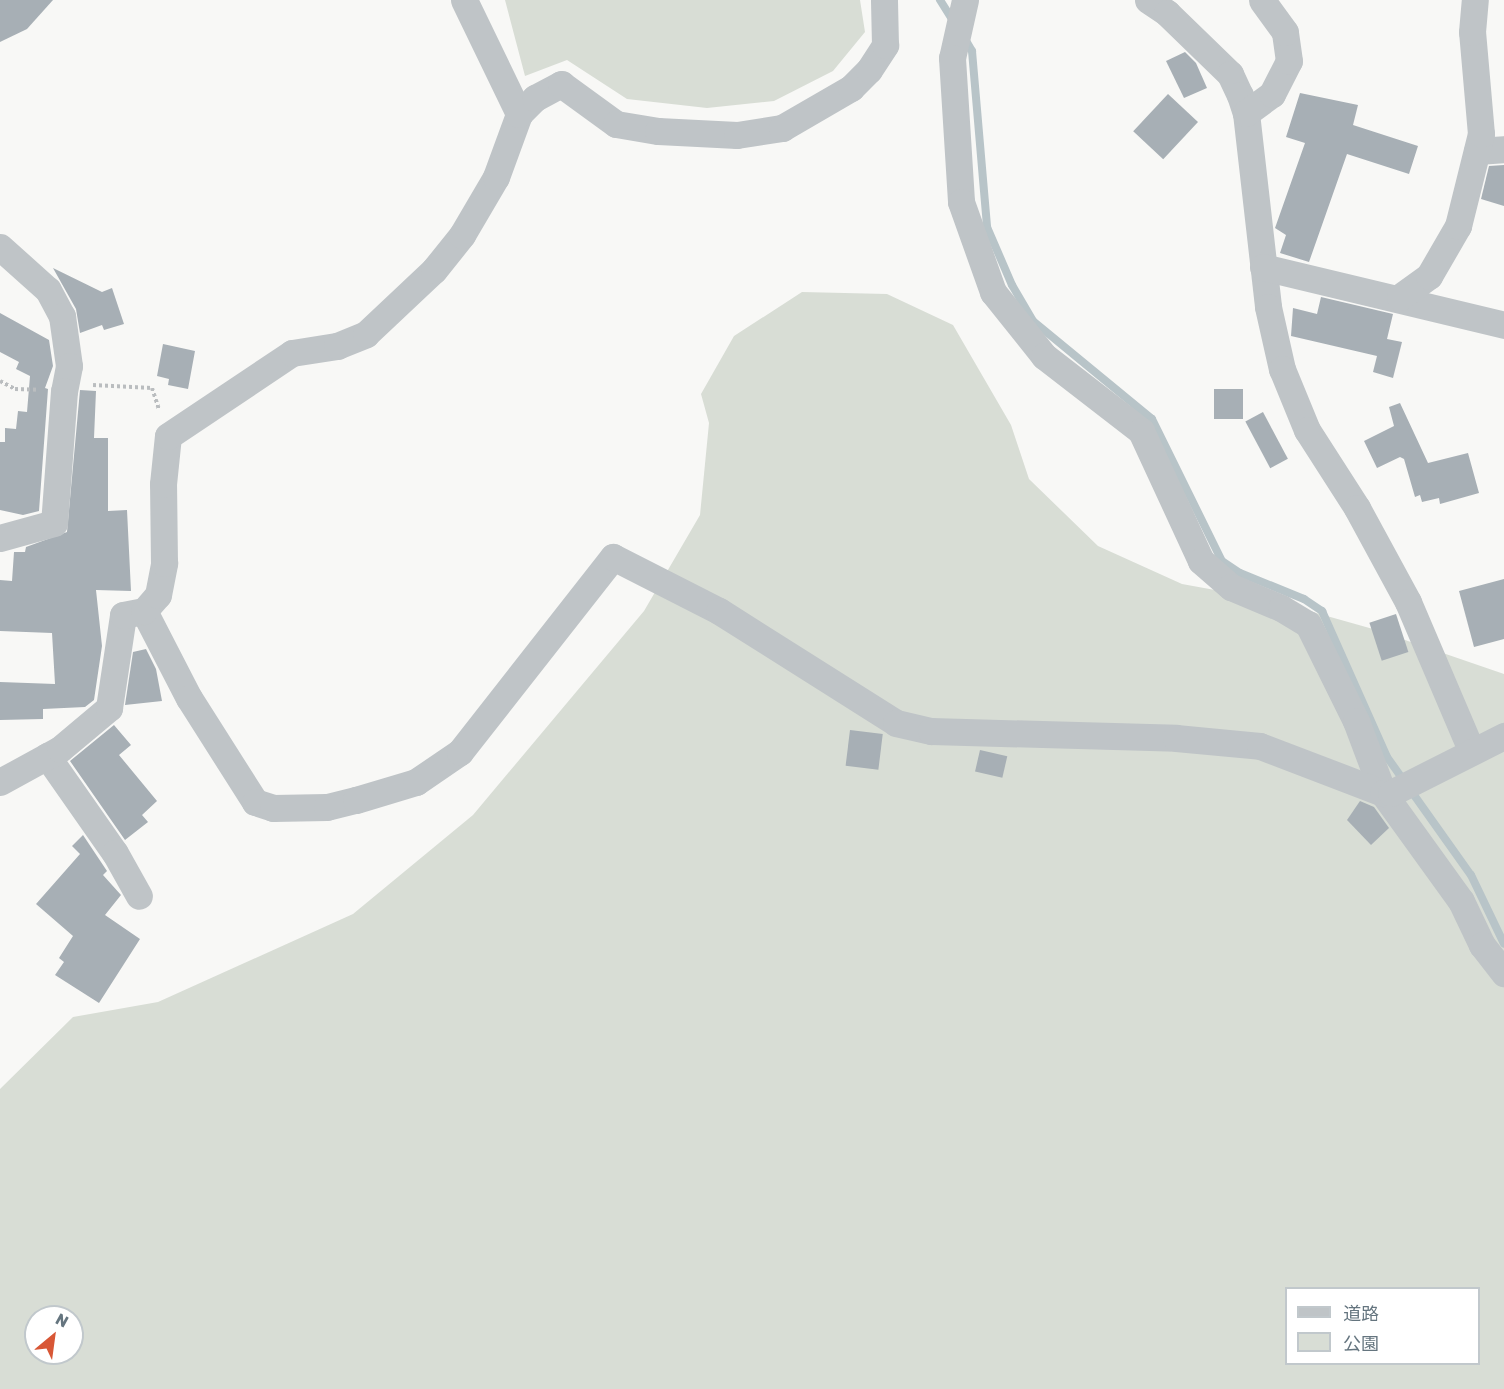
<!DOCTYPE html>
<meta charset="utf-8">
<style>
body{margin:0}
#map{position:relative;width:1504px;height:1389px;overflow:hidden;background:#f8f8f6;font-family:Rubik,"Noto Sans JP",sans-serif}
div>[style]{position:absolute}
.green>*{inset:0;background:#d8ddd5}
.stream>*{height:8px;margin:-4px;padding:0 4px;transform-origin:4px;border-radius:4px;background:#b8c4c8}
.building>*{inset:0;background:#a7afb5;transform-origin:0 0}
.path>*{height:4px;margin-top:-2px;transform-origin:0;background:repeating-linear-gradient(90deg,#babdbf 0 3px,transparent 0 6px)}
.street>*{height:27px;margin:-13.5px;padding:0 13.5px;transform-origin:13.5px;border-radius:13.5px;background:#bfc4c7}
span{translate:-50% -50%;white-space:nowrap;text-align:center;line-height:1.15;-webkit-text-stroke:6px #fff;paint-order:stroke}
.legend{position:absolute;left:1285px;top:1287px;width:195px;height:78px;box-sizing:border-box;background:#fff;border:2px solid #c1c8cc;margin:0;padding:8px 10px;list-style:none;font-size:18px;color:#65757f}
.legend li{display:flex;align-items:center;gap:12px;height:30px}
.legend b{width:30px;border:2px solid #c1c8cc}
.north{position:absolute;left:24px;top:1305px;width:60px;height:60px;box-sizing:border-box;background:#fff;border:2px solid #c1c8cc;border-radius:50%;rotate:29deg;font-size:16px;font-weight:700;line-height:24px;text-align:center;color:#65757f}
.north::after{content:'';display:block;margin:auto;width:21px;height:27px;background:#d85736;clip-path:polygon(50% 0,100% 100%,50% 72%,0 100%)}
</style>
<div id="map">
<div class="green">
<div style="clip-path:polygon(505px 0,860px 0,865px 32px,833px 71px,774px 101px,707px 108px,627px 99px,567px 60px,525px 76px)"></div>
<div style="clip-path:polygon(evenodd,802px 292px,887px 294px,953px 325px,1011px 425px,1029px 479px,1098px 546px,1182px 584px,1270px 600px,1373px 629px,1504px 674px,1504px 1389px,0 1389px,0 1089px,73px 1017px,158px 1002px,353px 914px,473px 815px,644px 611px,700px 515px,709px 423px,701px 394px,734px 336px,802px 292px,1286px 1288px,1478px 1288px,1478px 1364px,1286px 1364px,1286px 1288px,802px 292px,36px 1317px,72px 1317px,72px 1353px,36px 1353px,36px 1317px)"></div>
</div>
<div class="stream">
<div style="left:940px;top:0;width:25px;rotate:58deg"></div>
<div style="left:965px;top:39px;width:14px;rotate:60deg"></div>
<div style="left:972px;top:51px;width:177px;rotate:85.1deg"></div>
<div style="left:987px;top:227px;width:63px;rotate:66.7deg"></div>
<div style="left:1012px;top:285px;width:42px;rotate:59.7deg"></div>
<div style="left:1033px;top:321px;width:154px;rotate:39.5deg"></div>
<div style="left:1152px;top:419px;width:158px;rotate:63.8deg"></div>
<div style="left:1222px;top:561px;width:22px;rotate:34deg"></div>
<div style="left:1240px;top:573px;width:69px;rotate:22.1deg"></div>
<div style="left:1304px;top:599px;width:22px;rotate:34deg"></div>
<div style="left:1322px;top:611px;width:160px;rotate:66deg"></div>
<div style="left:1387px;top:757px;width:145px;rotate:54.6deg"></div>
<div style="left:1471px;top:875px;width:76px;rotate:64.4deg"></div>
</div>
<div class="building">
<div style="clip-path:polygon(0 0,53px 0,27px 29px,0 42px)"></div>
<div style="clip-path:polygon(1185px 52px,1196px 63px,1207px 88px,1184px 98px,1166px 61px)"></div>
<div style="clip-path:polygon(1300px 93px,1358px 105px,1353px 125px,1418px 146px,1409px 174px,1347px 154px,1309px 262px,1280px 253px,1286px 235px,1275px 228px,1305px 143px,1286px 137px)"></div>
<div style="left:1168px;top:94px;width:41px;height:51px;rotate:43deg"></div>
<div style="clip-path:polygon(1504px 165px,1504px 206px,1481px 199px,1489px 166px)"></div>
<div style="clip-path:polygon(53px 268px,102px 292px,112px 288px,124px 324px,104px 330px,102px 325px,80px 333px,76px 309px)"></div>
<div style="clip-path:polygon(1321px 297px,1393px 314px,1387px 339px,1402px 342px,1393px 378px,1373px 372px,1377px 356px,1291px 336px,1293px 308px,1317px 314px)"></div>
<div style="clip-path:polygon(0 313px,49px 340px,53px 366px,45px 388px,48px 389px,39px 511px,23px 515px,0 510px,0 442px,5px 442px,5px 428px,16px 429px,18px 411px,27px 412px,30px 376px,16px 369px,19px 362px,0 352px)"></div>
<div style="clip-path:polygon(163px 344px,195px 351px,188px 389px,168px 385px,169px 379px,157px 376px)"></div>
<div style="left:1214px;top:389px;width:29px;height:30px"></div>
<div style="clip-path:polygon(80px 390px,96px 391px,94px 438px,108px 438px,108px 511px,127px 510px,131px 591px,96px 590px,102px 646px,94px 700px,85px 707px,43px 709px,43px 719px,0 720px,0 682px,55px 684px,52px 633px,0 631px,0 580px,12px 581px,14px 552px,25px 552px,26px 547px,67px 532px)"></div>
<div style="clip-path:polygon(1400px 403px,1428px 463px,1468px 453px,1479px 493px,1440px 504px,1439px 498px,1422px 502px,1420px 495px,1415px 497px,1404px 459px,1400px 457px,1377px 468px,1364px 441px,1394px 426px,1389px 407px)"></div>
<div style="left:1263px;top:412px;width:53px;height:20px;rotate:62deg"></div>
<div style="clip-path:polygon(1504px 579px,1504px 639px,1474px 647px,1459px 591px)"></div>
<div style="left:1396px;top:614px;width:40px;height:28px;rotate:72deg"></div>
<div style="clip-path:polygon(146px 649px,156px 669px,162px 701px,125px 705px,133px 652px)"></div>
<div style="clip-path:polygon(114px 725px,131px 745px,119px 755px,157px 801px,142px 815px,148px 822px,125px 840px,70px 761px)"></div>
<div style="left:850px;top:730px;width:33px;height:36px;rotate:7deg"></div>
<div style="left:980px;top:750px;width:28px;height:22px;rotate:13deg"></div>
<div style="clip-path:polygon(1360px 801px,1374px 807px,1389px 828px,1371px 845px,1347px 820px)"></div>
<div style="clip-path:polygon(83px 835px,107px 871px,103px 875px,121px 895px,105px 915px,140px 939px,99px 1003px,55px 975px,64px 962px,59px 958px,73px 936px,36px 904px,80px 854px,72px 846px)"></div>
</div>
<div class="path">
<div style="left:0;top:381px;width:17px;rotate:28deg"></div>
<div style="left:15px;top:389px;width:24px;rotate:2deg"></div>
<div style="left:93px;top:385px;width:59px;rotate:2.9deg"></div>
<div style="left:152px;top:388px;width:23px;rotate:72deg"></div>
</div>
<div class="street">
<div style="left:464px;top:0;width:127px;rotate:64.2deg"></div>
<div style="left:965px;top:0;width:59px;rotate:102.6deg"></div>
<div style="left:952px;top:58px;width:144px;rotate:86.4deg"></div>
<div style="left:961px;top:202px;width:96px;rotate:70.4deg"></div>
<div style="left:993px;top:292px;width:82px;rotate:51.4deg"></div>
<div style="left:1044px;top:356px;width:123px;rotate:37.7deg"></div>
<div style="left:1141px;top:431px;width:143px;rotate:65.2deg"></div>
<div style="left:1201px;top:561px;width:40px;rotate:41deg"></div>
<div style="left:1231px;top:587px;width:54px;rotate:22.8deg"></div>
<div style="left:1281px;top:608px;width:31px;rotate:31deg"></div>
<div style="left:1308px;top:624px;width:108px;rotate:63.7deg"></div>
<div style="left:1356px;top:721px;width:77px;rotate:69.4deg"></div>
<div style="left:1383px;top:793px;width:133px;rotate:54.2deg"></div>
<div style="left:1461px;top:901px;width:49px;rotate:64.5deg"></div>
<div style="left:1482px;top:945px;width:36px;rotate:52deg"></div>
<div style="left:1148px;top:0;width:23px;rotate:34deg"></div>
<div style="left:1167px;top:13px;width:88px;rotate:44.1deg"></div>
<div style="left:1230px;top:74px;width:23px;rotate:65deg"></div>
<div style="left:1240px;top:95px;width:19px;rotate:72deg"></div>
<div style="left:1246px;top:113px;width:195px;rotate:83.5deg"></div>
<div style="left:1268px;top:307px;width:64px;rotate:77.3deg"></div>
<div style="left:1282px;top:369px;width:66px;rotate:67.7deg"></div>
<div style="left:1307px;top:430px;width:93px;rotate:57.3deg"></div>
<div style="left:1357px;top:508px;width:107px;rotate:61.5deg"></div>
<div style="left:1408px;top:602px;width:161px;rotate:66.9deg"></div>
<div style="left:1246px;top:113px;width:32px;rotate:-36deg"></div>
<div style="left:1272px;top:94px;width:37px;rotate:-63deg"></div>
<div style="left:1289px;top:61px;width:29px;rotate:-98deg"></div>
<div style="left:1285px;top:32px;width:39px;rotate:-126deg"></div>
<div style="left:1477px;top:151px;width:27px;rotate:-4deg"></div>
<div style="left:0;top:247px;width:64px;rotate:41.9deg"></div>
<div style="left:48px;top:290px;width:30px;rotate:62deg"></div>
<div style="left:62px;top:316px;width:50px;rotate:82deg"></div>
<div style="left:69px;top:366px;width:25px;rotate:101deg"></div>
<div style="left:64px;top:391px;width:132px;rotate:94.3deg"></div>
<div style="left:54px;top:523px;width:56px;rotate:164.5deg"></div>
<div style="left:1263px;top:267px;width:248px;rotate:13.5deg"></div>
<div style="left:1400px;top:297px;width:36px;rotate:-36deg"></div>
<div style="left:1429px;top:276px;width:58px;rotate:-59.9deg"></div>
<div style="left:1458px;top:226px;width:95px;rotate:-76deg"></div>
<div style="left:1481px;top:134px;width:102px;rotate:-95deg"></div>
<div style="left:1472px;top:32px;width:32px;rotate:-85deg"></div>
<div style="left:144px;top:611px;width:98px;rotate:62.7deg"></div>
<div style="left:189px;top:698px;width:123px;rotate:57.6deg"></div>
<div style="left:255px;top:802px;width:19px;rotate:18deg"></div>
<div style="left:273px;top:808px;width:54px;rotate:-1.1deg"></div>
<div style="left:327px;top:807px;width:30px;rotate:-14deg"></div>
<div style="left:356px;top:800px;width:63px;rotate:-16.7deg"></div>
<div style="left:416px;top:782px;width:53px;rotate:-34.3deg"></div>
<div style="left:460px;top:752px;width:248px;rotate:-51.9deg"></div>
<div style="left:613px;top:557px;width:119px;rotate:27deg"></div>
<div style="left:719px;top:611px;width:209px;rotate:32.3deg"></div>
<div style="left:896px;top:723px;width:36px;rotate:13deg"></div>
<div style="left:931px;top:731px;width:245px;rotate:1.6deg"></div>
<div style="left:1176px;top:738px;width:84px;rotate:5.4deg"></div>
<div style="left:1260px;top:746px;width:132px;rotate:20.9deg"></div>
<div style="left:1383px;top:793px;width:8px"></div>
<div style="left:1391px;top:793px;width:127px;rotate:-26.8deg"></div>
<div style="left:47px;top:756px;width:118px;rotate:55deg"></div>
<div style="left:115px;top:853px;width:49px;rotate:60.8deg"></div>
<div style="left:0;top:782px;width:68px;rotate:-28.8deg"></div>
<div style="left:60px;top:749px;width:64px;rotate:-39.9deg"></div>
<div style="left:109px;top:708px;width:94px;rotate:-81.4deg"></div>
<div style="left:123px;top:615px;width:21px;rotate:-11deg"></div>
<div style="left:144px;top:611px;width:21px;rotate:-49deg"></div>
<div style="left:158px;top:595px;width:33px;rotate:-79deg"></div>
<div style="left:164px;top:563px;width:79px;rotate:-90.7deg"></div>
<div style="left:163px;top:484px;width:48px;rotate:-84.1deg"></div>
<div style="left:168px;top:436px;width:149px;rotate:-33.8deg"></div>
<div style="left:292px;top:353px;width:46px;rotate:-8.8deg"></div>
<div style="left:337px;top:346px;width:31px;rotate:-22deg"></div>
<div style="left:366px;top:334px;width:93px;rotate:-43.3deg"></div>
<div style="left:434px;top:270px;width:45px;rotate:-51.3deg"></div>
<div style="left:462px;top:235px;width:67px;rotate:-59.6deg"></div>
<div style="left:496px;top:177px;width:67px;rotate:-69.9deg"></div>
<div style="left:519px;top:114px;width:23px;rotate:-45deg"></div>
<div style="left:535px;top:98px;width:30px;rotate:-28deg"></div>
<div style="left:561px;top:84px;width:68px;rotate:36deg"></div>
<div style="left:616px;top:124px;width:43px;rotate:9.5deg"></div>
<div style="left:658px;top:131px;width:79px;rotate:2.9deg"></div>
<div style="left:737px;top:135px;width:46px;rotate:-8.8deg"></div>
<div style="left:782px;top:128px;width:80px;rotate:-30.1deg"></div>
<div style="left:851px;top:88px;width:25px;rotate:-45deg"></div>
<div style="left:869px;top:70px;width:30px;rotate:-57deg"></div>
<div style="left:885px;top:45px;width:45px;rotate:-91.3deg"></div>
</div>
<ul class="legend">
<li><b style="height:8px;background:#bfc4c7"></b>道路</li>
<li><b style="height:16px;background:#d8ddd5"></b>公園</li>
</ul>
<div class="north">N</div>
</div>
